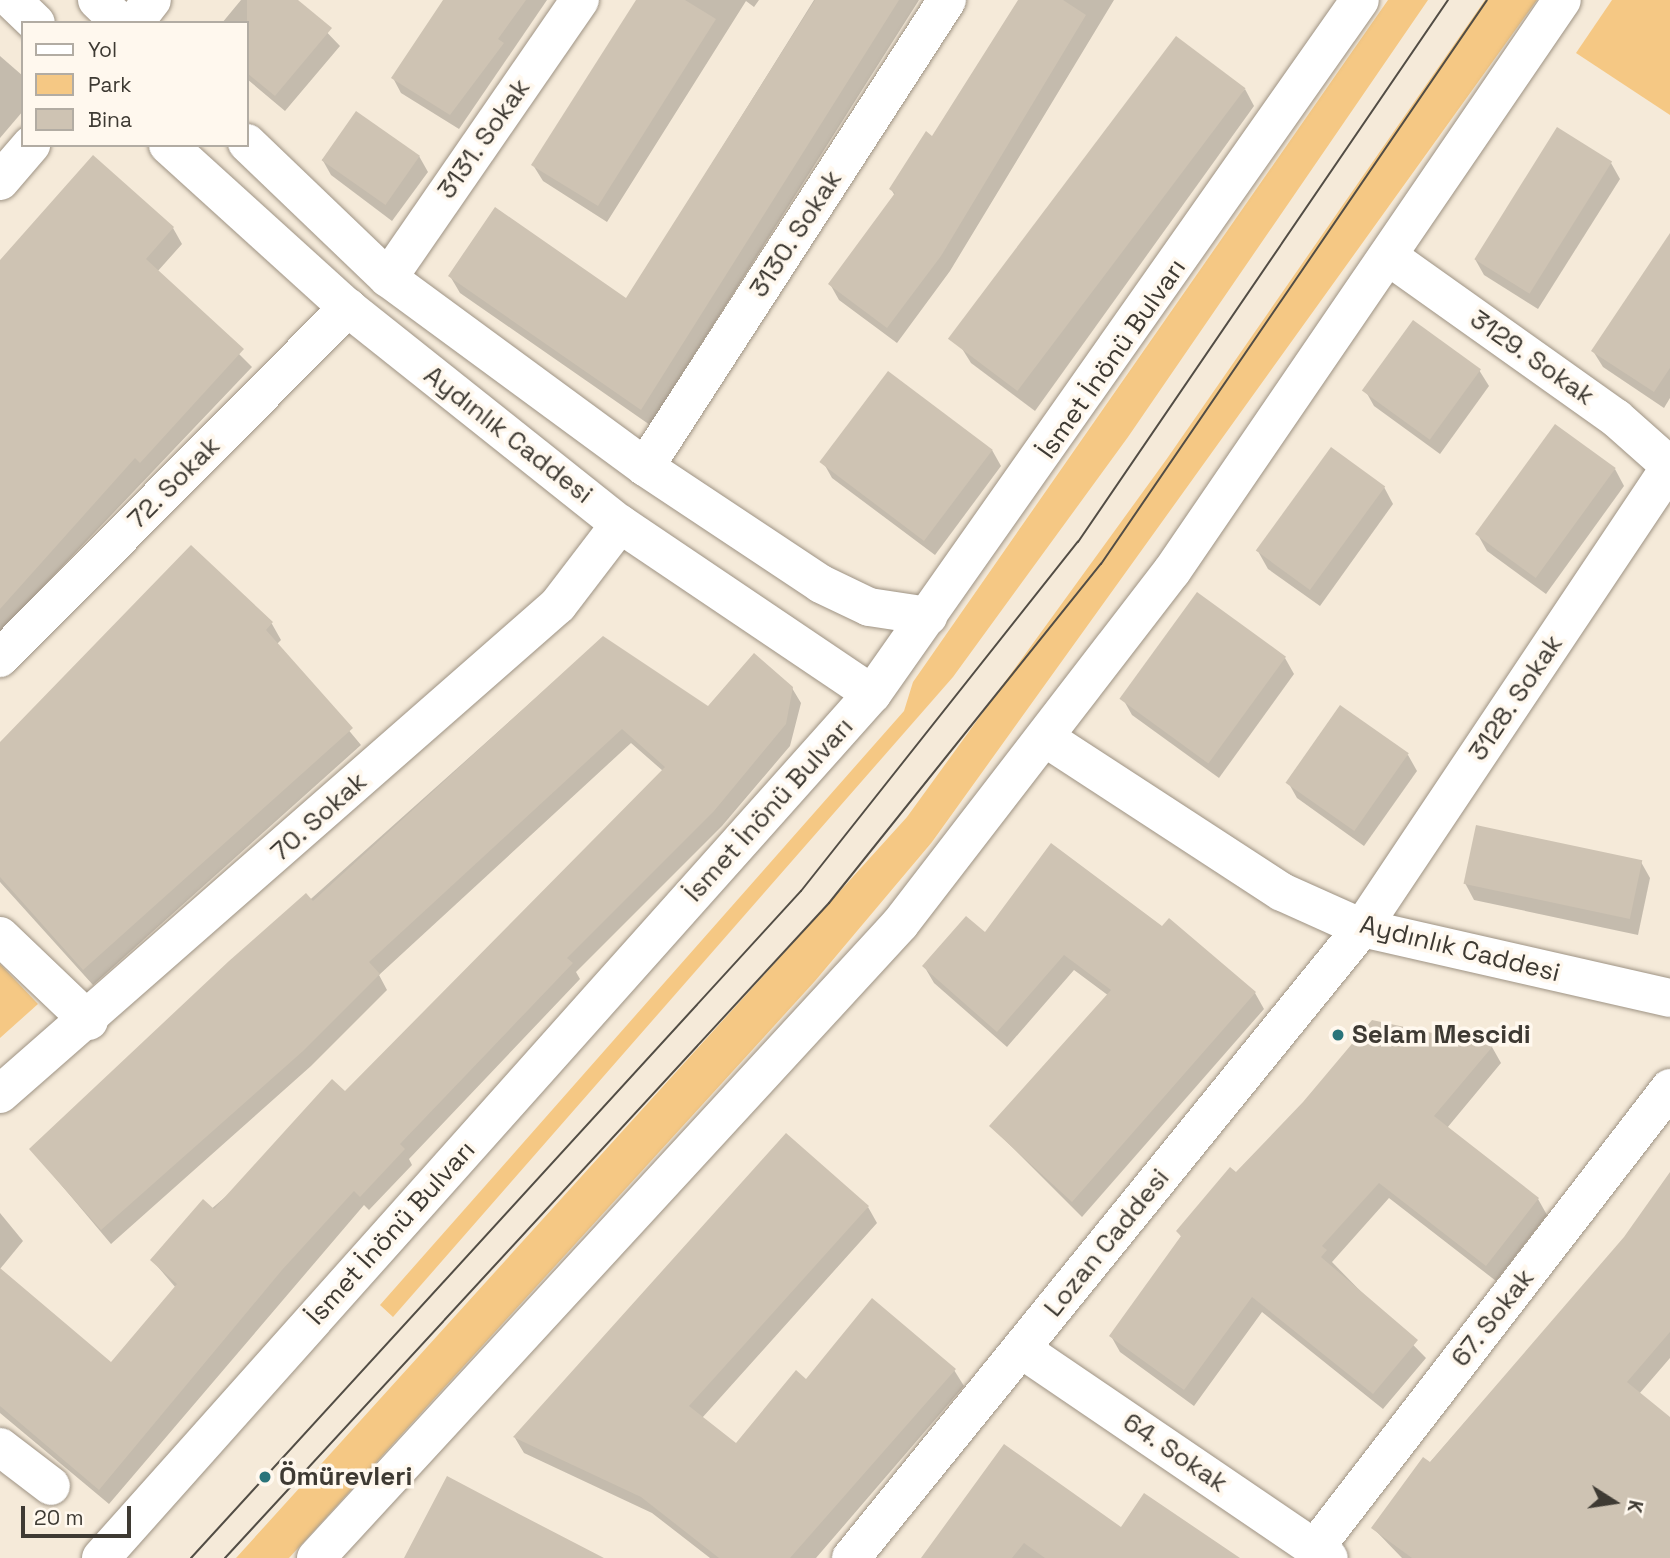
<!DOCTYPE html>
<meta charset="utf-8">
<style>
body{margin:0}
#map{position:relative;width:1670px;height:1558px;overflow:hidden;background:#f5ead9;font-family:"Space Grotesk",sans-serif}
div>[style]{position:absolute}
.green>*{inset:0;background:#f5c884}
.shadow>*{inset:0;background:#0003}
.building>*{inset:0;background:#cec3b3;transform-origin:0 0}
.roads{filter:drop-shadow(0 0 2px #9e9384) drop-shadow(0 0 2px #9e9384)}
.street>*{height:38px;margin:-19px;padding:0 19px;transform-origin:19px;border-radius:19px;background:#fff}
.secondary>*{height:38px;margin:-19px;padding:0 19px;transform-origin:19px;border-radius:19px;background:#fff}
.primary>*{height:38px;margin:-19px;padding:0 19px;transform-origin:19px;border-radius:19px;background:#fff}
.tram>*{height:2px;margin:-1px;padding:0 1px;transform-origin:1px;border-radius:1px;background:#524d45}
.dots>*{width:19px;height:19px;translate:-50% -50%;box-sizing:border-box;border:4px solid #fff8ee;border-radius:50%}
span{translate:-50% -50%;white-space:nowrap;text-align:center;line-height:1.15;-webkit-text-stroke:7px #fff8ee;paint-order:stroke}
.street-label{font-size:26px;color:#3e3a33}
.poi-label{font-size:26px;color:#3e3a33;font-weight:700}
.left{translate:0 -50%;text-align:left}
.legend{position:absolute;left:21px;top:21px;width:228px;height:126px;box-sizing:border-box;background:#fff8ee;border:2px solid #b2aca3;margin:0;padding:9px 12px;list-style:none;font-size:21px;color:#3e3a33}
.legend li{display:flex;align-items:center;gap:14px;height:35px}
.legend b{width:35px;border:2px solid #b2aca3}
.north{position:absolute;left:1579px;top:1467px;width:70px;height:70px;-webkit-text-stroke:5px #fff8ee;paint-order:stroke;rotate:102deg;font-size:19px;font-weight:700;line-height:28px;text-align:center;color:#3e3a33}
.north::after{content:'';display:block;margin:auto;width:24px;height:32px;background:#3e3a33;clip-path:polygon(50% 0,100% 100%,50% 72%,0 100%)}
.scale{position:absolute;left:21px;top:1506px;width:110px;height:32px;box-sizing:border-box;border:4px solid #3e3a33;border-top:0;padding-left:9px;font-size:21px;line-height:24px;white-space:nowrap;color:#3e3a33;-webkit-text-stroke:5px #fff8ee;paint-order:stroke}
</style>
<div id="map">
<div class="green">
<div style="clip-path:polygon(1388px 0,1428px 0,1128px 437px,953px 677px,393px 1317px,380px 1305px,904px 711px,913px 682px)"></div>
<div style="clip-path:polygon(1485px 0,1537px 0,932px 842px,815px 981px,289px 1558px,236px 1558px,907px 817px,1166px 460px)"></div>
<div style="clip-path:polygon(1612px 0,1670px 0,1670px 115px,1576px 53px)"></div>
<div style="clip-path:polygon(0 964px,38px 1004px,0 1038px)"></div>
</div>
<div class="shadow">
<div style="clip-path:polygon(241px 0,296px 0,340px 46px,285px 111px,247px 79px,247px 23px,222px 23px)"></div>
<div style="clip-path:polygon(444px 0,547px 0,459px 129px,401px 93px,393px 78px)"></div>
<div style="clip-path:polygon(641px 0,759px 0,754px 7px,746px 1px,607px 222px,543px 181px,533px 165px)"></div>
<div style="clip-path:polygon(814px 0,919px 0,650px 425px,460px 293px,450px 276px,627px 300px)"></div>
<div style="clip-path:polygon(1020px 0,1114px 0,950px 271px,897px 343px,839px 300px,830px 284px,895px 196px,891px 189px,933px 138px)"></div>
<div style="clip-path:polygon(0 56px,23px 76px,23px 111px,0 138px)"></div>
<div style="clip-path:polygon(1245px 89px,1254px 106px,1035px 411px,971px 363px,961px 347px)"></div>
<div style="clip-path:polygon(419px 156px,428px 172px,392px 221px,331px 175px,322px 159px)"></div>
<div style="clip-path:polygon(1611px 163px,1620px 179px,1538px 309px,1484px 275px,1475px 259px)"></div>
<div style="clip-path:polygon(173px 228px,182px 244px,157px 272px,252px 367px,0 632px,0 262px)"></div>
<div style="clip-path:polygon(1670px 267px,1670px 398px,1664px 408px,1603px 367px,1593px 351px)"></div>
<div style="clip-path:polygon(1479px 370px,1489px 386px,1440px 454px,1374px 406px,1365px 390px)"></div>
<div style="clip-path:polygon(992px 450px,1001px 466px,935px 555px,832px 478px,823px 462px)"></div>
<div style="clip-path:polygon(1615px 469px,1624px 486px,1546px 594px,1487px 551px,1478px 535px)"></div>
<div style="clip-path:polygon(1384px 487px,1393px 504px,1320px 606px,1268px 569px,1259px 553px)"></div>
<div style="clip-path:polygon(191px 547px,272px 624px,281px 640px,277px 644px,361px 745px,93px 985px,0 882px,0 745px)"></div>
<div style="clip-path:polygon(603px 638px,708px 708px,792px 688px,801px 703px,790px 746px,722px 826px,576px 972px,580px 979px,409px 1159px,412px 1165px,369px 1210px,364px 1205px,109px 1504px,0 1413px,0 1270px,112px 1364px,176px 1288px,152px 1260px,345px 1094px,663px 771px,631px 743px,379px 975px,387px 990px,311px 1066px,111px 1244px,31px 1149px)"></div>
<div style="clip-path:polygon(1285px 658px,1294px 674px,1219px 778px,1132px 715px,1123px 699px)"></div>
<div style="clip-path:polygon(1408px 755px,1417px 771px,1364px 846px,1297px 798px,1288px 782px)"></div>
<div style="clip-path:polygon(1641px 862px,1650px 878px,1638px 935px,1474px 900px,1465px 883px)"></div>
<div style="clip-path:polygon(1163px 928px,1255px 993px,1264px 1009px,1082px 1217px,991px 1126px,1109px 996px,1074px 970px,1007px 1047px,934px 983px,924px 966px)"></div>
<div style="clip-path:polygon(1373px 1022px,1492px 1047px,1501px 1063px,1447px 1128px,1538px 1199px,1547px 1215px,1496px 1281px,1389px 1198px,1332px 1262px,1426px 1358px,1383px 1409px,1262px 1312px,1194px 1406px,1120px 1352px,1111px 1336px,1182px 1238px,1178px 1231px,1305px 1103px)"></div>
<div style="clip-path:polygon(1670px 1176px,1670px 1358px,1639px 1394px,1670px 1420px,1670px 1558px,1402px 1558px,1373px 1528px,1625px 1238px)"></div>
<div style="clip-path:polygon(868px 1207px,877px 1223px,702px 1418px,736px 1445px,806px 1381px,954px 1370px,964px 1386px,816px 1558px,710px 1558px,652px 1513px,524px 1453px,515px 1438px)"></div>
<div style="clip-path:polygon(0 1213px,23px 1241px,0 1269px)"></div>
<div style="clip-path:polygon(1005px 1446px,1122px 1529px,1237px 1558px,924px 1558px)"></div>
</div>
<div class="building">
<div style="clip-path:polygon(247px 0,298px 0,332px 28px,275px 96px,247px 73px)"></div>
<div style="clip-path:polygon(443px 0,526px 0,498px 39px,504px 43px,450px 115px,391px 78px)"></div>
<div style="clip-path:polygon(636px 0,685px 0,716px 19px,598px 206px,531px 165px)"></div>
<div style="clip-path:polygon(815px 0,899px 0,641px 410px,448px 276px,495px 207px,626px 298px)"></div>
<div style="clip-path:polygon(1018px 0,1063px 0,1086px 15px,941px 256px,887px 328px,828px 284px,895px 193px,889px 189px,926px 131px,932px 136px)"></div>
<div style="left:1176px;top:36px;width:87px;height:379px;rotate:37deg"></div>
<div style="left:356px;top:111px;width:78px;height:60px;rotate:35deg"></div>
<div style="left:1557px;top:127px;width:65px;height:156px;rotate:32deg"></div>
<div style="clip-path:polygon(93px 155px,174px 227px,146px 259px,244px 349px,140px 463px,135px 458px,0 609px,0 260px)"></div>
<div style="clip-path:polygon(1670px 233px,1670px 368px,1654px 392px,1591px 351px)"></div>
<div style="left:1413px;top:320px;width:84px;height:87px;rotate:36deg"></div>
<div style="left:888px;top:371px;width:131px;height:114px;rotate:37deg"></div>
<div style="left:1555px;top:424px;width:75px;height:136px;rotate:36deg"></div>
<div style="left:1331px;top:447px;width:67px;height:128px;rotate:36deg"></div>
<div style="clip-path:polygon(191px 545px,273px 622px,266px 630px,353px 728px,83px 970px,0 877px,0 742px)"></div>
<div style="left:1197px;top:592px;width:110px;height:132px;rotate:36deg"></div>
<div style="clip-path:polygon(603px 636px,708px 706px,754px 653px,793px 687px,786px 724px,714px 811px,567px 958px,573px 963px,400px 1144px,405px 1149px,360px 1197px,354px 1191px,282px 1270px,99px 1490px,0 1406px,0 1268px,111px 1362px,177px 1284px,150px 1260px,203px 1199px,214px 1209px,332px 1079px,345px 1091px,665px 767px,622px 729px,369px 962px,380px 974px,303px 1051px,101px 1230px,29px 1149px,229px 961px,306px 893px,313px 901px)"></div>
<div style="left:1340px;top:705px;width:84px;height:95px;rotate:35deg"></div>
<div style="left:1476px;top:825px;width:170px;height:60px;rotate:12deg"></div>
<div style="clip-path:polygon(1051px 843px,1162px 926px,1169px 918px,1256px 992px,1072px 1202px,989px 1126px,1111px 990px,1064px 955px,997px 1032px,922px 966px,966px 916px,985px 932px)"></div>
<div style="clip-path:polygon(1372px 1020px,1493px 1046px,1434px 1116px,1539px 1198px,1486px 1266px,1379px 1183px,1322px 1246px,1327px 1250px,1321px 1257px,1418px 1340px,1373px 1394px,1252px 1297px,1184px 1390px,1109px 1336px,1181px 1236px,1176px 1231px,1230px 1167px,1236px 1172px,1303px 1102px)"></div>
<div style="clip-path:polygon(786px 1133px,869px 1206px,689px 1406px,736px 1443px,796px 1370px,806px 1379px,872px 1298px,956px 1369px,790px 1558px,719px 1558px,641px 1497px,513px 1437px)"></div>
<div style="clip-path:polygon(1670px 1172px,1670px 1332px,1627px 1382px,1670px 1417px,1670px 1558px,1412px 1558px,1371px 1528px,1423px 1457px,1430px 1462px,1624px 1237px)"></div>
<div style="clip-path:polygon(1004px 1444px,1121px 1527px,1144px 1493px,1240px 1558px,1045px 1558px,1024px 1543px,1012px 1558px,921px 1558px)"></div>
<div style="clip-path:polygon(447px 1476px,519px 1514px,604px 1558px,404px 1558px)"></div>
</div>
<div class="roads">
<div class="street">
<div style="left:134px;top:23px;width:29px;rotate:-52deg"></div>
<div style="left:0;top:181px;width:48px;rotate:-49.3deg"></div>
<div style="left:1388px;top:256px;width:280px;rotate:35.4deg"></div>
<div style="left:1616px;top:418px;width:72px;rotate:41.6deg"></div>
<div style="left:388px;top:278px;width:338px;rotate:-55.4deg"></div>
<div style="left:645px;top:467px;width:556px;rotate:-57.11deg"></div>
<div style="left:0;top:658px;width:494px;rotate:-45.2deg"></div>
<div style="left:1362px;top:928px;width:554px;rotate:-56.25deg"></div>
<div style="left:0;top:936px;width:123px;rotate:43.7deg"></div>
<div style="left:0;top:1094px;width:742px;rotate:-41.23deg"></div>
<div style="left:558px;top:605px;width:102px;rotate:-52.6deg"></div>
<div style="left:1021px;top:1349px;width:372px;rotate:34.2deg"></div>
<div style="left:0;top:1447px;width:64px;rotate:37.4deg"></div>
<div style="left:1315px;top:1548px;width:581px;rotate:-52.34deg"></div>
</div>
<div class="secondary">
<div style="left:12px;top:0;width:33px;rotate:44deg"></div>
<div style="left:97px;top:0;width:33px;rotate:44deg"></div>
<div style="left:247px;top:143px;width:195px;rotate:43.8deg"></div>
<div style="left:388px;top:278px;width:319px;rotate:36.3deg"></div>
<div style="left:645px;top:467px;width:211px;rotate:33.6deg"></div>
<div style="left:821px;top:584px;width:53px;rotate:25.6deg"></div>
<div style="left:869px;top:607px;width:60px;rotate:8.7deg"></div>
<div style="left:168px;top:145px;width:243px;rotate:42.2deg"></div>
<div style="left:348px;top:308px;width:347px;rotate:38.5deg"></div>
<div style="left:620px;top:524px;width:304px;rotate:34deg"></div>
<div style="left:1047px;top:739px;width:280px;rotate:33.1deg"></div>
<div style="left:1282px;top:892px;width:88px;rotate:24.2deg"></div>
<div style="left:1362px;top:928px;width:316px;rotate:12.8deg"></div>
<div style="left:851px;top:1558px;width:811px;rotate:-50.95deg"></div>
</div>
<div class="primary">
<div style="left:101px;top:1558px;width:1158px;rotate:-48.26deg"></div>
<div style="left:872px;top:694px;width:848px;rotate:-54.89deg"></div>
<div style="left:316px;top:1558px;width:862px;rotate:-47.35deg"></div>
<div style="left:900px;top:924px;width:446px;rotate:-52.4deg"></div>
<div style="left:1172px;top:571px;width:691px;rotate:-55.67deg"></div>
</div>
</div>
<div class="tram">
<div style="left:191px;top:1558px;width:904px;rotate:-47.56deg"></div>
<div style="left:801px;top:891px;width:446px;rotate:-51.6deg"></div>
<div style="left:1078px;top:542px;width:656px;rotate:-55.68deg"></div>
<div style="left:225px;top:1558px;width:891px;rotate:-47.32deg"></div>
<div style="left:829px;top:903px;width:435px;rotate:-51.3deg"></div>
<div style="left:1101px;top:564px;width:683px;rotate:-55.61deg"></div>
</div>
<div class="dots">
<div style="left:1338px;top:1035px;background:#2a747a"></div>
<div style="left:265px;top:1477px;background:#2a747a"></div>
</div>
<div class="street-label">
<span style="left:484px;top:139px;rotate:-55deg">3131. Sokak</span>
<span style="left:796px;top:234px;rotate:-57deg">3130. Sokak</span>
<span style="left:1532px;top:358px;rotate:35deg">3129. Sokak</span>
<span style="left:1112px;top:359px;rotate:-55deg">İsmet İnönü Bulvarı</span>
<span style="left:508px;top:435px;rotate:38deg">Aydınlık Caddesi</span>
<span style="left:174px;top:483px;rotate:-45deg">72. Sokak</span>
<span style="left:1516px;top:698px;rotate:-56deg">3128. Sokak</span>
<span style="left:769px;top:810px;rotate:-48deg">İsmet İnönü Bulvarı</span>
<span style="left:319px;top:817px;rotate:-42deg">70. Sokak</span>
<span style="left:1460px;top:949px;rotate:14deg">Aydınlık Caddesi</span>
<span style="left:391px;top:1233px;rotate:-48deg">İsmet İnönü Bulvarı</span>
<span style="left:1107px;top:1243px;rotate:-51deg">Lozan Caddesi</span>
<span style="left:1493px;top:1318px;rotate:-52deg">67. Sokak</span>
<span style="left:1175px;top:1453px;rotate:34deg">64. Sokak</span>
</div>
<div class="poi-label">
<span class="left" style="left:1352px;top:1035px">Selam Mescidi</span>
<span class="left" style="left:279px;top:1477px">Ömürevleri</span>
</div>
<ul class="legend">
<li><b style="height:9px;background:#fff"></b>Yol</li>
<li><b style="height:19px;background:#f5c884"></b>Park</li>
<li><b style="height:19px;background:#cec3b3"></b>Bina</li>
</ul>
<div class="north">K</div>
<div class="scale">20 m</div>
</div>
